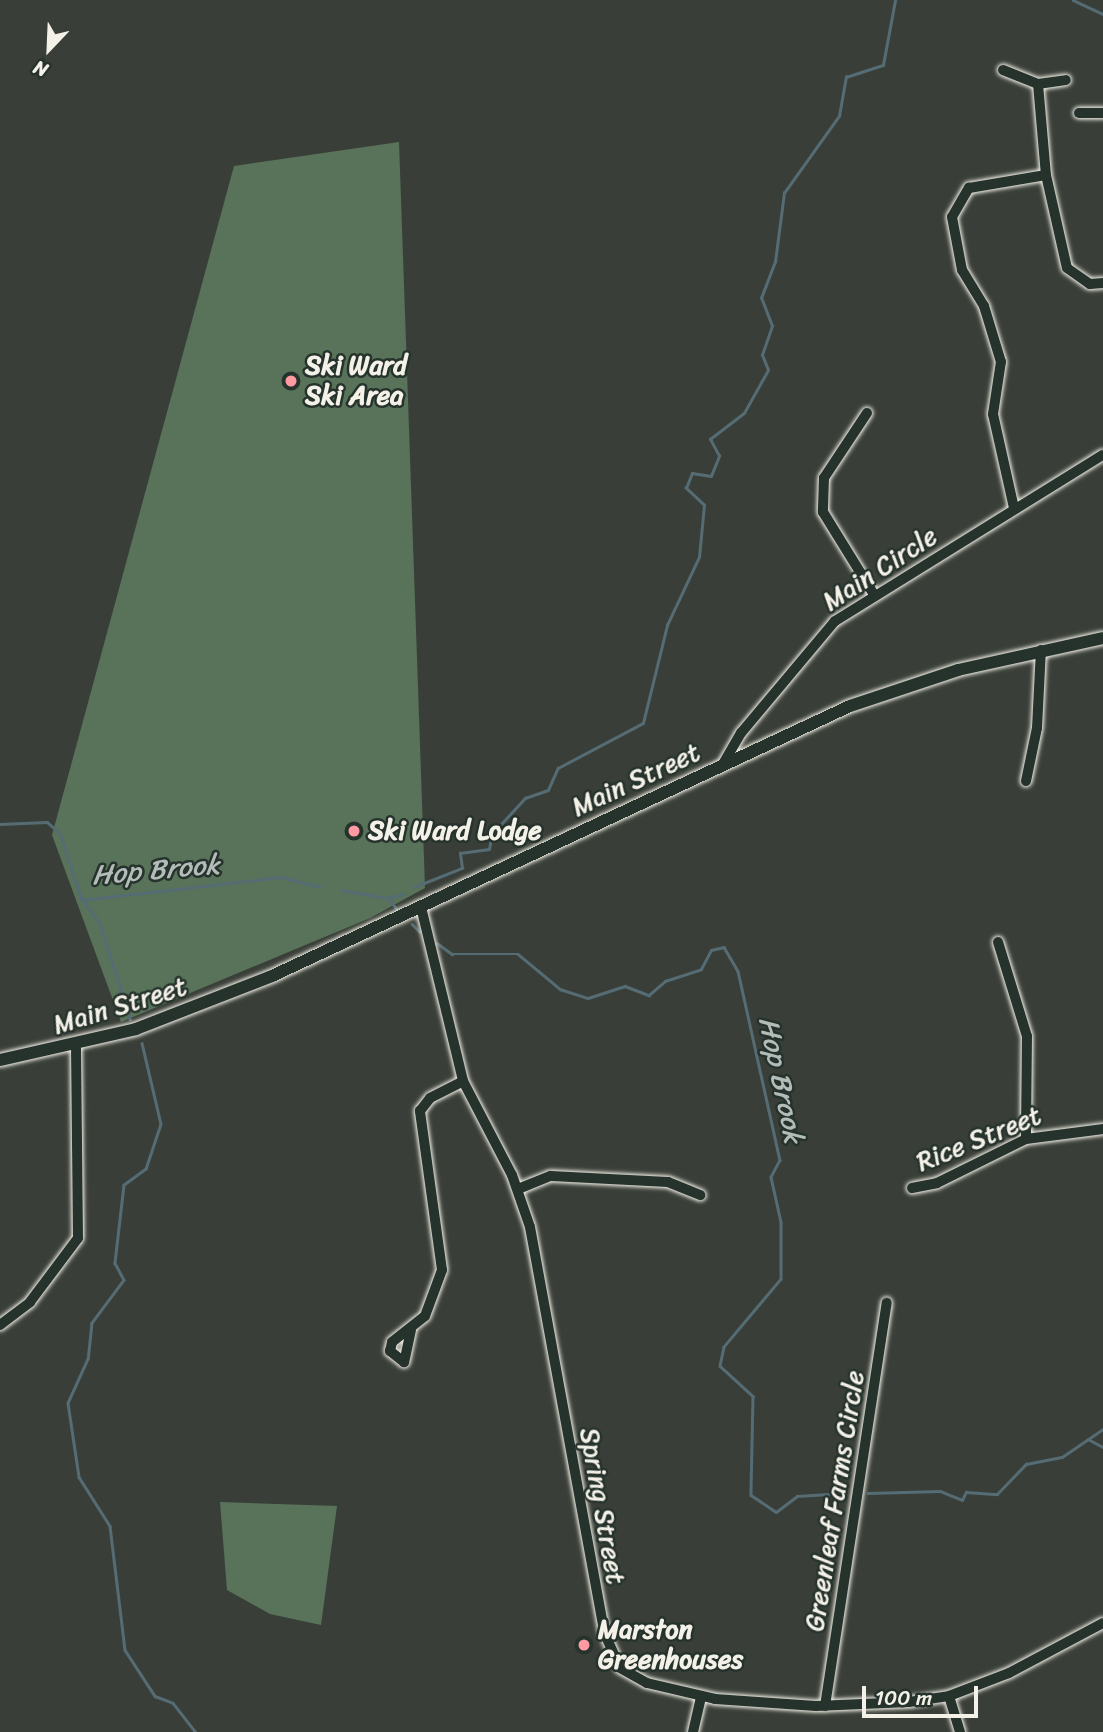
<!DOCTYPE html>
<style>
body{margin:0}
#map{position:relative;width:1103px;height:1732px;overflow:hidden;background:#393f38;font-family:Sriracha,sans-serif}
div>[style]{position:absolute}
.green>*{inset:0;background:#587359}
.stream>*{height:2.5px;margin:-1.25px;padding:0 1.25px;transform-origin:1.25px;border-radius:1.25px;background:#556c74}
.roads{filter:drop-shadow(0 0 2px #f4f1e8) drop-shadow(0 0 2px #f4f1e8)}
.minor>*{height:10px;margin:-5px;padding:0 5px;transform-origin:5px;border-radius:5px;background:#26332d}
.major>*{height:12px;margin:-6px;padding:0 6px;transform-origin:6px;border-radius:6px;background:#26332d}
.dots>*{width:19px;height:19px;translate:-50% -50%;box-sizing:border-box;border:4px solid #26332d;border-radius:50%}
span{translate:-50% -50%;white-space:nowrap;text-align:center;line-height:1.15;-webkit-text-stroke:5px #26332d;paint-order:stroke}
.poi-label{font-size:26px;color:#f4f1e8;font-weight:700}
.left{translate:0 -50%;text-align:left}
.street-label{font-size:26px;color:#f4f1e8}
.water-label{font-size:28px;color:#b4bcba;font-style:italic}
.north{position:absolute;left:14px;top:14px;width:70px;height:70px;-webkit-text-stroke:5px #26332d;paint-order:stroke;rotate:203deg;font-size:19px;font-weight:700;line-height:28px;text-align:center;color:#f4f1e8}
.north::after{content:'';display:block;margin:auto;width:24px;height:32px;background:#f4f1e8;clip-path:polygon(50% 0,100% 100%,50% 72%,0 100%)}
.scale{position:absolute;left:862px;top:1686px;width:116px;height:32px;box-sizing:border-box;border:4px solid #f4f1e8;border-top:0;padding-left:9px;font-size:21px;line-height:24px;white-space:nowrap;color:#f4f1e8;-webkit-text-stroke:5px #26332d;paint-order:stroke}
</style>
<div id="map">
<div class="green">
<div style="clip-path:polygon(399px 142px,425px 888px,370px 918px,121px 1022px,52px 835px,234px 166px)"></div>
<div style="clip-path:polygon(220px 1502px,337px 1506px,321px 1625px,270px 1614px,227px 1590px)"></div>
</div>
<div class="stream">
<div style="left:1073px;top:0;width:33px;rotate:25deg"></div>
<div style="left:0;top:824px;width:47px;rotate:-2.4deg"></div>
<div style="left:47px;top:822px;width:17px;rotate:40deg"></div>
<div style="left:60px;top:833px;width:71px;rotate:71.8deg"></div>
<div style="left:82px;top:900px;width:200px;rotate:-6.6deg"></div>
<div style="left:281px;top:877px;width:40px;rotate:14.4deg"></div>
<div style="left:414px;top:887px;width:52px;rotate:-21.6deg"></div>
<div style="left:462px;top:868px;width:15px;rotate:-98deg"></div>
<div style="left:460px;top:853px;width:29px;rotate:-8deg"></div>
<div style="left:489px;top:849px;width:15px;rotate:-79deg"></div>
<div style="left:492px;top:834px;width:49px;rotate:-47.5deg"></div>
<div style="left:525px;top:798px;width:24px;rotate:-19deg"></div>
<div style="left:548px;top:790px;width:24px;rotate:-66deg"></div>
<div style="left:558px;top:768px;width:96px;rotate:-27.9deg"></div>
<div style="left:643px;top:723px;width:101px;rotate:-76.2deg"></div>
<div style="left:667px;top:625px;width:75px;rotate:-64.8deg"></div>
<div style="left:699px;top:557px;width:52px;rotate:-84.5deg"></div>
<div style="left:704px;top:505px;width:25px;rotate:-137deg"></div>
<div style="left:686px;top:488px;width:16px;rotate:-68deg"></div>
<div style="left:692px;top:473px;width:19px;rotate:9deg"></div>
<div style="left:711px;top:476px;width:22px;rotate:-68deg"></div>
<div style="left:719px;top:456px;width:19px;rotate:-118deg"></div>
<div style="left:710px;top:439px;width:43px;rotate:-37.4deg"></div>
<div style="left:744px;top:413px;width:49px;rotate:-60.8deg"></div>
<div style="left:768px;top:370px;width:16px;rotate:-112deg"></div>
<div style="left:762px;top:355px;width:31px;rotate:-71deg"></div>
<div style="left:772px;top:326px;width:30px;rotate:-111deg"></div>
<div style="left:761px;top:298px;width:39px;rotate:-69deg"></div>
<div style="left:775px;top:262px;width:70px;rotate:-82.6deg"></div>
<div style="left:784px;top:193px;width:95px;rotate:-54.5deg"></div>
<div style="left:839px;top:116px;width:40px;rotate:-80deg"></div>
<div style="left:846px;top:77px;width:39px;rotate:-18deg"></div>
<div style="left:883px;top:65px;width:66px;rotate:-79.5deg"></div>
<div style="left:341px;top:890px;width:48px;rotate:9.7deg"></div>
<div style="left:388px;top:898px;width:14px;rotate:51deg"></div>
<div style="left:388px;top:898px;width:16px;rotate:-14deg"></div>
<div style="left:83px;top:900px;width:29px;rotate:54deg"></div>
<div style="left:100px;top:923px;width:101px;rotate:72.6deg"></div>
<div style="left:412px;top:924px;width:11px;rotate:45deg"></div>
<div style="left:437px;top:943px;width:19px;rotate:36deg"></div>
<div style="left:452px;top:954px;width:66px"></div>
<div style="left:518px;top:954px;width:55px;rotate:39.8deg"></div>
<div style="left:560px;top:989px;width:29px;rotate:18deg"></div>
<div style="left:588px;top:998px;width:39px;rotate:-18deg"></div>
<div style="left:625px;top:986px;width:26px;rotate:21deg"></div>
<div style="left:649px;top:995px;width:21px;rotate:-41deg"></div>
<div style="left:665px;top:981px;width:38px;rotate:-18deg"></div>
<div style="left:701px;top:969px;width:21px;rotate:-62deg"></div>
<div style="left:711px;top:950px;width:13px;rotate:-13deg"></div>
<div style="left:724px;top:947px;width:28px;rotate:60deg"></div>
<div style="left:738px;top:971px;width:194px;rotate:77.5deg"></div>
<div style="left:780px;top:1160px;width:19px;rotate:118deg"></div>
<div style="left:771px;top:1177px;width:46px;rotate:77.5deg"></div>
<div style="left:781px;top:1222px;width:57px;rotate:90deg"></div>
<div style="left:781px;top:1279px;width:89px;rotate:130deg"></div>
<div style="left:724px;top:1347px;width:19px;rotate:102deg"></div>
<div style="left:720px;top:1366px;width:45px;rotate:42.3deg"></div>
<div style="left:753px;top:1396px;width:99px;rotate:91.2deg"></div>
<div style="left:751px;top:1495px;width:30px;rotate:34deg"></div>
<div style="left:776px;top:1512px;width:26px;rotate:-37deg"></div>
<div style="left:797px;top:1496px;width:47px;rotate:-3.7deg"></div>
<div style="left:142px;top:1043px;width:83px;rotate:76.8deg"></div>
<div style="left:161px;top:1124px;width:47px;rotate:108.4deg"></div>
<div style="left:146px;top:1169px;width:27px;rotate:144deg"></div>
<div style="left:124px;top:1185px;width:79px;rotate:96.6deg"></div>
<div style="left:115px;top:1263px;width:19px;rotate:62deg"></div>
<div style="left:124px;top:1280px;width:54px;rotate:126.7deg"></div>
<div style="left:92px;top:1323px;width:36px;rotate:96deg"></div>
<div style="left:88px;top:1359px;width:48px;rotate:114.4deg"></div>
<div style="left:68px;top:1403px;width:75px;rotate:81.5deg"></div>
<div style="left:79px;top:1477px;width:58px;rotate:57.7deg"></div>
<div style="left:110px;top:1526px;width:125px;rotate:83.1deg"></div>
<div style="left:125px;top:1650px;width:55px;rotate:56.9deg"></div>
<div style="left:155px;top:1696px;width:19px;rotate:21deg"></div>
<div style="left:173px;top:1703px;width:37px;rotate:52deg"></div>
<div style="left:1088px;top:1439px;width:17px;rotate:28deg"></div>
<div style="left:868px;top:1493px;width:72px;rotate:-1.6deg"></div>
<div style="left:940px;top:1491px;width:24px;rotate:22deg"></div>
<div style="left:962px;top:1500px;width:9px;rotate:-63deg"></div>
<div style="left:966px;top:1492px;width:31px;rotate:4deg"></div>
<div style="left:997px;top:1494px;width:42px;rotate:-46deg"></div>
<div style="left:1026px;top:1464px;width:37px;rotate:-11deg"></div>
<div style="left:1062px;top:1457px;width:50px;rotate:-34.3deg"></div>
</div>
<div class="roads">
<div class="minor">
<div style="left:1003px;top:70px;width:38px;rotate:22deg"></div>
<div style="left:1038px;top:84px;width:91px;rotate:85deg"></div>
<div style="left:1046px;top:175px;width:95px;rotate:77.3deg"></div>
<div style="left:1067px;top:268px;width:28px;rotate:35deg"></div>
<div style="left:1090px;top:284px;width:13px;rotate:-4deg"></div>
<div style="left:1038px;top:84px;width:28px;rotate:-8deg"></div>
<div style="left:1079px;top:113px;width:24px"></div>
<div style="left:867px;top:413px;width:78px;rotate:123.5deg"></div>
<div style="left:824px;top:478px;width:34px;rotate:92deg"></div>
<div style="left:823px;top:512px;width:95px;rotate:58.3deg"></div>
<div style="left:1014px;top:508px;width:96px;rotate:-102.6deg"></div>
<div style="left:993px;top:414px;width:53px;rotate:-81.3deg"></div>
<div style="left:1001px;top:362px;width:59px;rotate:-106.9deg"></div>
<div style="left:984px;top:306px;width:42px;rotate:-121.4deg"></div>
<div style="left:962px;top:270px;width:54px;rotate:-100.7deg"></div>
<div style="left:952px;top:217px;width:34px;rotate:-60deg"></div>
<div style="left:969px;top:188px;width:78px;rotate:-9.6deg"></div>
<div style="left:723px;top:764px;width:36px;rotate:-60deg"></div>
<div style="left:741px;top:733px;width:146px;rotate:-50deg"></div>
<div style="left:835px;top:621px;width:315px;rotate:-31.8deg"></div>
<div style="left:1026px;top:781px;width:54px;rotate:-78.3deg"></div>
<div style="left:1037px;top:728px;width:78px;rotate:-87.1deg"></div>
<div style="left:421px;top:907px;width:179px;rotate:76.4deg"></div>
<div style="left:463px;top:1081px;width:106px;rotate:62.5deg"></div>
<div style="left:512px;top:1175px;width:55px;rotate:70.9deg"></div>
<div style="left:530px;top:1227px;width:412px;rotate:79.6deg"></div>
<div style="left:604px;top:1632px;width:39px;rotate:66deg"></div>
<div style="left:620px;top:1668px;width:31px;rotate:29deg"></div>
<div style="left:647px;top:1683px;width:70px;rotate:13.2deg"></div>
<div style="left:715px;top:1699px;width:101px;rotate:4deg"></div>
<div style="left:816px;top:1706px;width:93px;rotate:-2.5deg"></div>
<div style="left:909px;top:1702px;width:40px;rotate:-8.5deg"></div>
<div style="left:949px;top:1696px;width:64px;rotate:-21deg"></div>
<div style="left:1009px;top:1673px;width:106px;rotate:-28deg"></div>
<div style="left:998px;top:942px;width:98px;rotate:72.9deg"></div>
<div style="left:1027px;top:1036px;width:103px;rotate:90.6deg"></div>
<div style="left:912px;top:1188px;width:25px;rotate:-11deg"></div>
<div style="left:937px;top:1183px;width:99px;rotate:-26.3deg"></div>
<div style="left:1026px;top:1139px;width:78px;rotate:-7.4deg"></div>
<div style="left:518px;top:1189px;width:35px;rotate:-22deg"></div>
<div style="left:551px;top:1176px;width:117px;rotate:2.9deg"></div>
<div style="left:668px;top:1182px;width:35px;rotate:22deg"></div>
<div style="left:0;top:1325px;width:38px;rotate:-37deg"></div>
<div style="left:30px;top:1302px;width:80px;rotate:-53.1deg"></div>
<div style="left:78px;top:1238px;width:193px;rotate:-90.6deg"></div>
<div style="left:411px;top:1330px;width:33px;rotate:102deg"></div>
<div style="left:404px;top:1362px;width:18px;rotate:-142deg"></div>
<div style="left:390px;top:1351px;width:9px;rotate:-77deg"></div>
<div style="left:392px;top:1342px;width:42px;rotate:-38.2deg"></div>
<div style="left:425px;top:1316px;width:49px;rotate:-69.7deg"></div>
<div style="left:442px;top:1270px;width:161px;rotate:-97.9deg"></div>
<div style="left:420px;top:1111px;width:16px;rotate:-52deg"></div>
<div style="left:430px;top:1098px;width:37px;rotate:-27deg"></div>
<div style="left:949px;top:1696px;width:38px;rotate:73deg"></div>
<div style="left:825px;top:1706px;width:408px;rotate:-81.3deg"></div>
<div style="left:693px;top:1732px;width:37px;rotate:-77deg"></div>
</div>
<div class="major">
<div style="left:0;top:1060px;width:139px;rotate:-12.8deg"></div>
<div style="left:136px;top:1029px;width:146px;rotate:-21.3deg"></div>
<div style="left:272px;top:976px;width:638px;rotate:-25.04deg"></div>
<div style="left:850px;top:706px;width:114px;rotate:-18.4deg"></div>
<div style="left:958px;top:670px;width:148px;rotate:-12.4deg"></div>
</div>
</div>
<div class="dots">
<div style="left:291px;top:381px;background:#ff9aa2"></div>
<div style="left:354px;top:831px;background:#ff9aa2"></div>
<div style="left:584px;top:1645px;background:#ff9aa2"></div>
</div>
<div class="poi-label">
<span class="left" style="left:305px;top:381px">Ski Ward<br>Ski Area</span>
<span class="left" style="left:368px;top:831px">Ski Ward Lodge</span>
<span class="left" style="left:598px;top:1645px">Marston<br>Greenhouses</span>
</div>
<div class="street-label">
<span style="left:880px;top:569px;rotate:-33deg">Main Circle</span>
<span style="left:636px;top:780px;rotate:-25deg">Main Street</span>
<span style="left:120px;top:1006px;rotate:-17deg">Main Street</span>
<span style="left:979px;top:1139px;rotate:-22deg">Rice Street</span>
<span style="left:835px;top:1501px;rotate:-81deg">Greenleaf Farms Circle</span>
<span style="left:602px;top:1506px;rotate:80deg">Spring Street</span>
</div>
<div class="water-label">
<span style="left:156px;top:870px;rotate:-5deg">Hop Brook</span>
<span style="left:781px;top:1080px;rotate:78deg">Hop Brook</span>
</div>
<div class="north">N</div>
<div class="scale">100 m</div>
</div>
